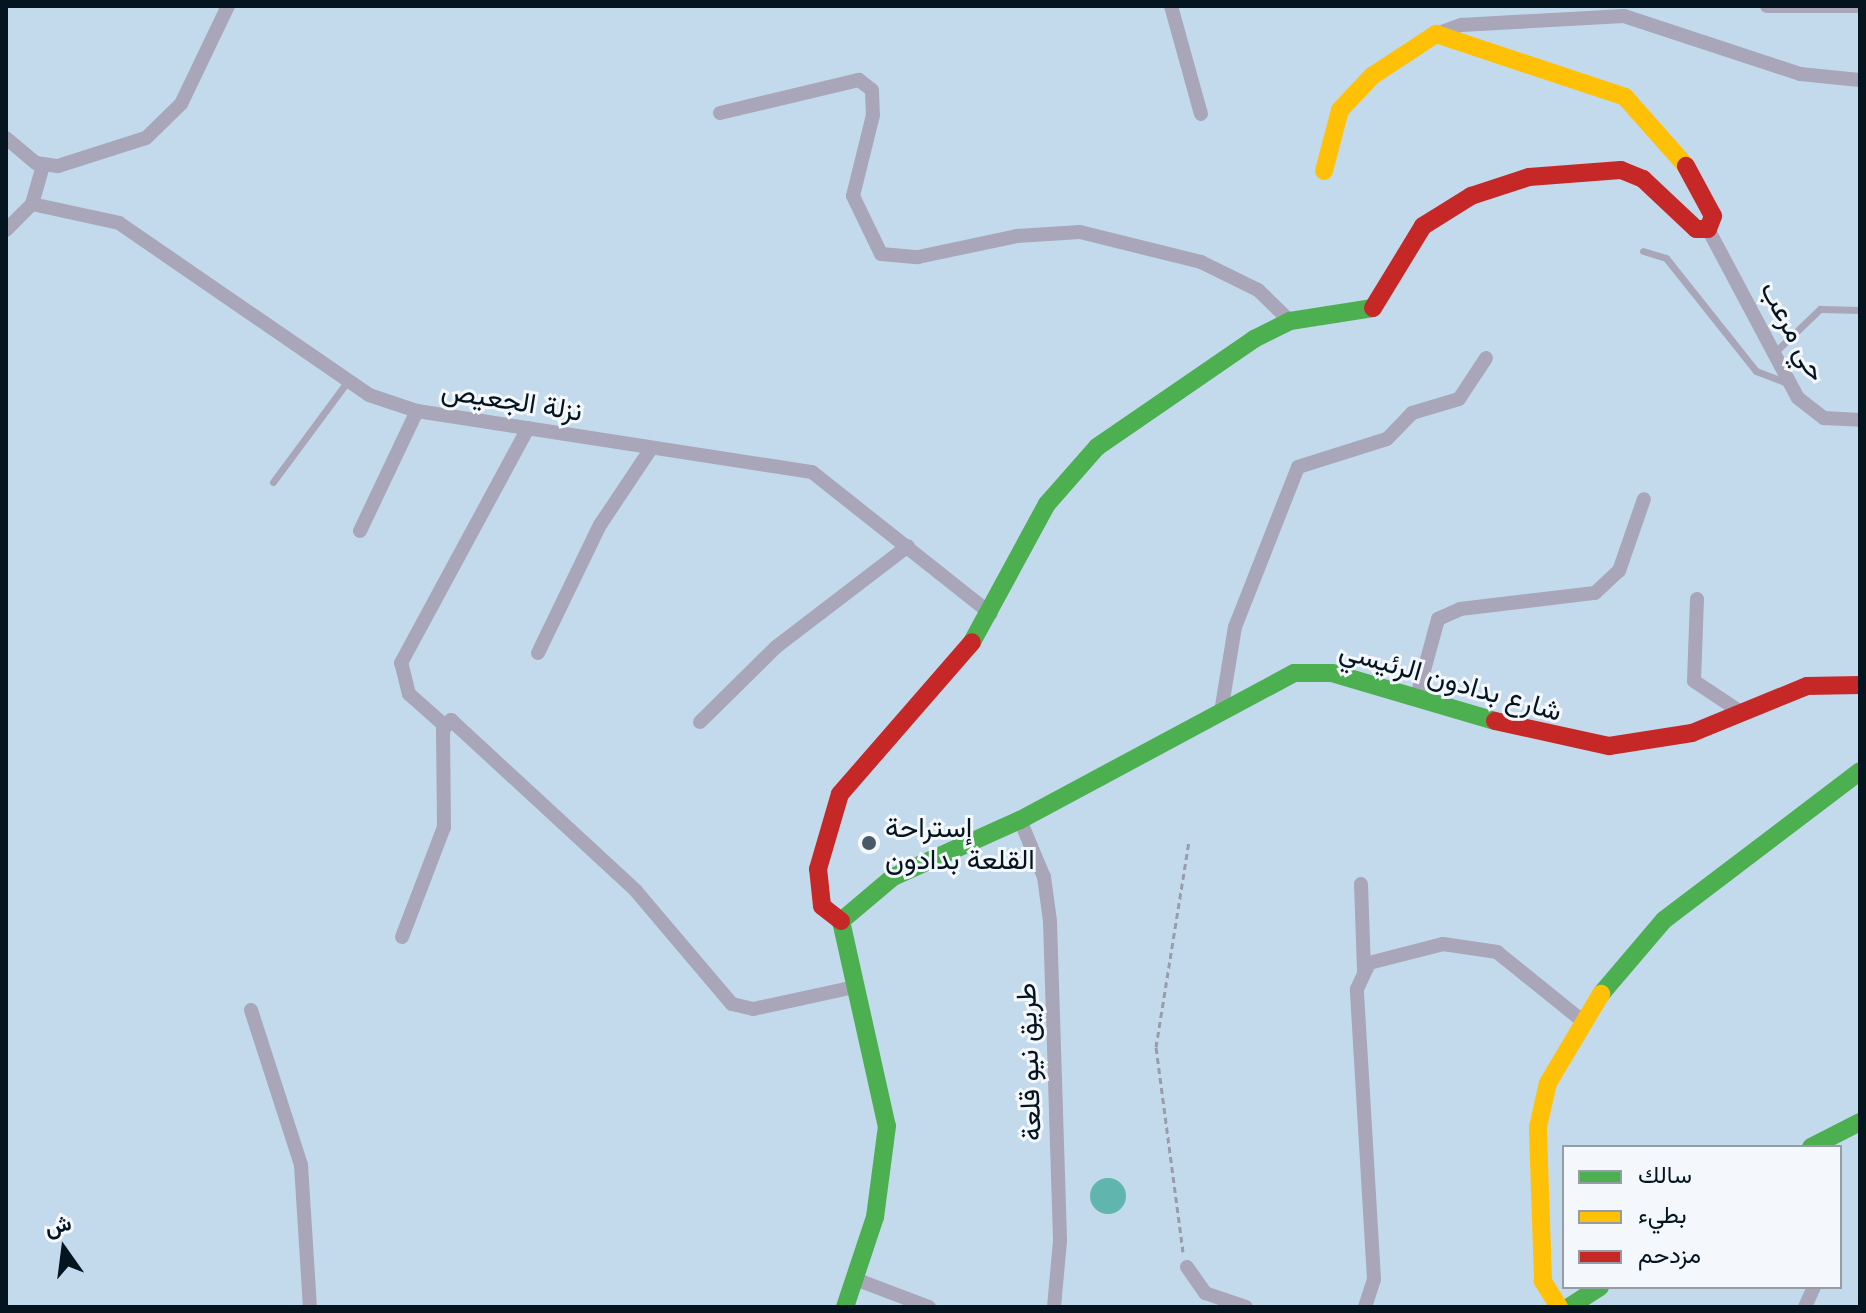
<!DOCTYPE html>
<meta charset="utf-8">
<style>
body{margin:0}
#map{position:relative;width:1866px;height:1313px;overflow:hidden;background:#c3daec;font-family:Montserrat,Vazirmatn,sans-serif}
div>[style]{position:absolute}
.water>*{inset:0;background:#60b6af}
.round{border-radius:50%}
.path>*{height:3px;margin-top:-1.5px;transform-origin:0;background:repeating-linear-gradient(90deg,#989cab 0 6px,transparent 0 10px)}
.lane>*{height:7px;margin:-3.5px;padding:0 3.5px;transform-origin:3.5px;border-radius:3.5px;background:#a9a6b9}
.street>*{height:14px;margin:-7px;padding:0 7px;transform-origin:7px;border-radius:7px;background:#a9a6b9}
.fast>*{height:18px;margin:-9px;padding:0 9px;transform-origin:9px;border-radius:9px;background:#4caf50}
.slow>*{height:18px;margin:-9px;padding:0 9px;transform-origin:9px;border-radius:9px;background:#ffc107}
.jam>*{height:18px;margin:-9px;padding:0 9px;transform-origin:9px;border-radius:9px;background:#c62828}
.dots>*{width:22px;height:22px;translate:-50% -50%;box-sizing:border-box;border:4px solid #f4f8fc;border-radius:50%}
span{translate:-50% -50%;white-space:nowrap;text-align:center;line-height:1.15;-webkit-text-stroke:6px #f4f8fc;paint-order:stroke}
.street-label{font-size:28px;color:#05151f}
.poi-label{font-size:28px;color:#05151f}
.left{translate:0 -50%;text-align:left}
.frame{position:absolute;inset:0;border:8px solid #05151f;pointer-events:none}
.legend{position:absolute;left:1562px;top:1145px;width:280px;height:144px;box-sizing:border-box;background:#f4f8fc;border:2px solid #949da4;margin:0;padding:10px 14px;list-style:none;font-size:24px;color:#05151f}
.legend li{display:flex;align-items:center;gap:16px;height:40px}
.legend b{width:40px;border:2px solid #949da4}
.north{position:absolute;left:24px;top:1209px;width:80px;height:80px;-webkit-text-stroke:6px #f4f8fc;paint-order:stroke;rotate:346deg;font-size:22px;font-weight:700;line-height:32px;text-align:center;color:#05151f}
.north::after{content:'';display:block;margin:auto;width:28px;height:36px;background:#05151f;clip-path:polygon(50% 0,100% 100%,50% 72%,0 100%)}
</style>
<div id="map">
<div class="water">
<div class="round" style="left:1090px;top:1178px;width:36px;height:36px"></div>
</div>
<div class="path">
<div style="left:1183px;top:1252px;width:207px;rotate:-97.5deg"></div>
<div style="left:1156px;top:1047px;width:209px;rotate:-80.9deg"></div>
</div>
<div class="lane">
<div style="left:1643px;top:251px;width:24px;rotate:17deg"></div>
<div style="left:1666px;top:258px;width:144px;rotate:51.5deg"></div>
<div style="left:1756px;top:371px;width:34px;rotate:21deg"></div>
<div style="left:1773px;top:354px;width:65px;rotate:-43.8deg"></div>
<div style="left:1820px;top:309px;width:40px;rotate:1.4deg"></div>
<div style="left:273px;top:482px;width:124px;rotate:-53.5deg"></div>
</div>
<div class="street">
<div style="left:1171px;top:6px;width:112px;rotate:74.5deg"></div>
<div style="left:1767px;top:6px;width:93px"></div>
<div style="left:1436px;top:34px;width:27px;rotate:-20deg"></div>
<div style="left:1461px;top:25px;width:163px;rotate:-3.2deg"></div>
<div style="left:1624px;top:16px;width:185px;rotate:18.2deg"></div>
<div style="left:1800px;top:74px;width:60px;rotate:5.7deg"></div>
<div style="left:720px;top:113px;width:143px;rotate:-13.4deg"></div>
<div style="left:859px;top:80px;width:16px;rotate:38deg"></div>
<div style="left:872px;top:90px;width:25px;rotate:88deg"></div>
<div style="left:873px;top:115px;width:83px;rotate:103.9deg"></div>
<div style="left:853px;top:196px;width:64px;rotate:64.2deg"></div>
<div style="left:881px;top:254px;width:37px;rotate:5deg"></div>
<div style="left:918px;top:257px;width:101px;rotate:-12deg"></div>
<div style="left:1017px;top:236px;width:63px;rotate:-3.6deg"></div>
<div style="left:1080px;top:232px;width:125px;rotate:13.9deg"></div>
<div style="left:1201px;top:262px;width:64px;rotate:26.2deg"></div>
<div style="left:1258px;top:290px;width:45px;rotate:44.1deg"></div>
<div style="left:6px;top:138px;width:39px;rotate:40deg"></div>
<div style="left:36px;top:163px;width:22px;rotate:8deg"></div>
<div style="left:58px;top:166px;width:92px;rotate:-17.7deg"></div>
<div style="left:146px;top:138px;width:49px;rotate:-44.2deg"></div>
<div style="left:181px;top:104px;width:109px;rotate:-64.4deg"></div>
<div style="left:32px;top:204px;width:89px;rotate:12.3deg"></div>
<div style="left:119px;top:223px;width:303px;rotate:34.5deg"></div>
<div style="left:369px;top:395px;width:51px;rotate:18.4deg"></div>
<div style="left:417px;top:411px;width:400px;rotate:8.8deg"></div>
<div style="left:812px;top:472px;width:228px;rotate:38.4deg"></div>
<div style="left:1708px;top:229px;width:191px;rotate:62deg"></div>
<div style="left:1798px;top:398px;width:33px;rotate:38deg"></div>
<div style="left:1824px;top:418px;width:36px;rotate:3deg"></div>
<div style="left:6px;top:230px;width:37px;rotate:-45deg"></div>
<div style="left:32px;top:204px;width:40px;rotate:-74deg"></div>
<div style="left:360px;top:531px;width:133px;rotate:-64.6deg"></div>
<div style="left:1697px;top:599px;width:82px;rotate:92.1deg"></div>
<div style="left:1694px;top:681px;width:58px;rotate:33.7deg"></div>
<div style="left:538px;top:653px;width:142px;rotate:-64.2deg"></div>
<div style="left:600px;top:525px;width:90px;rotate:-56.3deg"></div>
<div style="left:1417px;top:696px;width:80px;rotate:-74.7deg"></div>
<div style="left:1438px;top:619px;width:24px;rotate:-24deg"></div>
<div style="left:1460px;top:609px;width:136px;rotate:-6.8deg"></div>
<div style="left:1595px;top:593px;width:33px;rotate:-43deg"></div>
<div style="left:1619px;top:571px;width:76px;rotate:-70.9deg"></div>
<div style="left:1222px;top:706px;width:80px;rotate:-80.7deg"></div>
<div style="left:1235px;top:627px;width:172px;rotate:-68.5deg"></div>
<div style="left:1298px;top:467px;width:93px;rotate:-17.5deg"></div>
<div style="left:1387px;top:439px;width:36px;rotate:-46deg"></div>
<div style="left:1412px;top:413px;width:49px;rotate:-16.6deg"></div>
<div style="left:1459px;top:399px;width:49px;rotate:-56.6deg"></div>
<div style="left:700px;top:722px;width:107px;rotate:-44.6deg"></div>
<div style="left:776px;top:647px;width:166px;rotate:-37.4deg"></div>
<div style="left:444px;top:725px;width:47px;rotate:-138.5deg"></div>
<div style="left:409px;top:694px;width:32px;rotate:-104deg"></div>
<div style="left:401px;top:663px;width:267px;rotate:-61.6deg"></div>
<div style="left:1020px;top:820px;width:62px;rotate:67.2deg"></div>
<div style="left:1044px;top:877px;width:44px;rotate:82.2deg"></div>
<div style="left:1050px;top:921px;width:320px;rotate:88.2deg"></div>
<div style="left:1060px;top:1241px;width:66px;rotate:95.2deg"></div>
<div style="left:1361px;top:884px;width:86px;rotate:88deg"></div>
<div style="left:402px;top:937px;width:118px;rotate:-69.1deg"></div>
<div style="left:444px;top:827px;width:97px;rotate:-90.6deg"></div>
<div style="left:443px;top:730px;width:13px;rotate:-51deg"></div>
<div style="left:451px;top:720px;width:252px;rotate:42.7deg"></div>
<div style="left:636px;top:891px;width:148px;rotate:49.7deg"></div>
<div style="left:732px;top:1004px;width:22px;rotate:13deg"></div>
<div style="left:753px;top:1009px;width:104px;rotate:-12.2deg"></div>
<div style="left:251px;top:1010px;width:163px;rotate:72.1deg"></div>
<div style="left:301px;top:1165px;width:142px;rotate:86.4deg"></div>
<div style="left:1187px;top:1267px;width:32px;rotate:55deg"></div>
<div style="left:1205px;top:1293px;width:43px;rotate:18.9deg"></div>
<div style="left:855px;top:1279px;width:79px;rotate:20.7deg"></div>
<div style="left:1365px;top:1307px;width:29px;rotate:-72deg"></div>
<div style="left:1374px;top:1279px;width:290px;rotate:-93.4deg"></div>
<div style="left:1357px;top:989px;width:29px;rotate:-65deg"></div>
<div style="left:1369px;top:963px;width:76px;rotate:-14.4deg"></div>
<div style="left:1443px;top:944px;width:55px;rotate:8.4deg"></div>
<div style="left:1497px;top:952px;width:107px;rotate:38.9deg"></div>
<div style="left:1805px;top:1307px;width:22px;rotate:-66deg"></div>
</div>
<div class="fast">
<div style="left:972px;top:642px;width:157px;rotate:-61.5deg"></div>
<div style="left:1047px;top:504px;width:76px;rotate:-48.7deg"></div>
<div style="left:1097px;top:447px;width:191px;rotate:-34.5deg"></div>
<div style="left:1254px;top:339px;width:40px;rotate:-26.6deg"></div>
<div style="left:1290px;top:321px;width:84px;rotate:-8.9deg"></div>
<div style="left:841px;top:921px;width:68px;rotate:-40.2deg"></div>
<div style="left:893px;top:877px;width:139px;rotate:-24.2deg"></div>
<div style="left:1020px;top:820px;width:311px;rotate:-28.2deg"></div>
<div style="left:1294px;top:673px;width:38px"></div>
<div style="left:1332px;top:673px;width:170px;rotate:16.4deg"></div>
<div style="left:841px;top:921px;width:210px;rotate:77.4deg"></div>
<div style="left:887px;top:1126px;width:92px;rotate:97.5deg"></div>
<div style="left:875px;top:1217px;width:95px;rotate:108.4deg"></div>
<div style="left:1601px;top:994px;width:97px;rotate:-49.6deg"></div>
<div style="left:1664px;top:920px;width:246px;rotate:-37.2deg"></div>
<div style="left:1811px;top:1147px;width:55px;rotate:-27deg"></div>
<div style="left:1569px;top:1307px;width:37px;rotate:-33deg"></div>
</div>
<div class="slow">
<div style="left:1324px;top:171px;width:63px;rotate:-75.3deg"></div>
<div style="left:1340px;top:110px;width:47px;rotate:-46.7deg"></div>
<div style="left:1372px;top:76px;width:77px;rotate:-33.3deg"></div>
<div style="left:1436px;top:34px;width:199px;rotate:18.4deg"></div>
<div style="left:1625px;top:97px;width:92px;rotate:48.5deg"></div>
<div style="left:1559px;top:1307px;width:31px;rotate:-122deg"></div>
<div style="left:1543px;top:1281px;width:154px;rotate:-91.9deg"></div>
<div style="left:1538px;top:1127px;width:45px;rotate:-77.2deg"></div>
<div style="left:1548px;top:1083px;width:104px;rotate:-59.2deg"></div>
</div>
<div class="jam">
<div style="left:1373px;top:308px;width:96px;rotate:-58.6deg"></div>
<div style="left:1423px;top:226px;width:57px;rotate:-32deg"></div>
<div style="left:1471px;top:196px;width:61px;rotate:-18.1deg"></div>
<div style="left:1529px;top:177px;width:92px;rotate:-4.4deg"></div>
<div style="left:1621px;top:170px;width:24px;rotate:22deg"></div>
<div style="left:1643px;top:179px;width:73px;rotate:43.3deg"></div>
<div style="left:1696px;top:229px;width:12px"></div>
<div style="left:1708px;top:229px;width:14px;rotate:-69deg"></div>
<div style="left:1713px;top:216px;width:57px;rotate:-118.4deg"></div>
<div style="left:1495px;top:721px;width:117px;rotate:12.4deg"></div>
<div style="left:1609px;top:746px;width:84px;rotate:-8.9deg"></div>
<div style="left:1692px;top:733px;width:124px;rotate:-22.2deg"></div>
<div style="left:1807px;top:686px;width:53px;rotate:-1.1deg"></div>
<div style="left:841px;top:921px;width:24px;rotate:-142deg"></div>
<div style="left:822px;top:906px;width:37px;rotate:-96deg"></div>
<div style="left:818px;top:869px;width:78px;rotate:-73.7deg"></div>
<div style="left:840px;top:794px;width:201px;rotate:-49deg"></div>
</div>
<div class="dots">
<div style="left:869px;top:843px;background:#485a67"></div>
</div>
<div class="street-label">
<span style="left:1794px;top:331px;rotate:62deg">حي مرعب</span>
<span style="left:512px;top:400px;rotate:9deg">نزلة الجعيص</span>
<span style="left:1451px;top:680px;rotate:16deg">شارع بدادون الرئيسي</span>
<span style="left:1028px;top:1062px;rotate:-92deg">طريق نيو قلعة</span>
</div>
<div class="poi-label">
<span class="left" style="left:885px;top:843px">إستراحة<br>القلعة بدادون</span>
</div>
<div class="frame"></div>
<ul class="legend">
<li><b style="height:10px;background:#4caf50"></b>سالك</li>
<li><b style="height:10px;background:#ffc107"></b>بطيء</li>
<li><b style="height:10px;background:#c62828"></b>مزدحم</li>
</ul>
<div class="north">ش</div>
</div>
